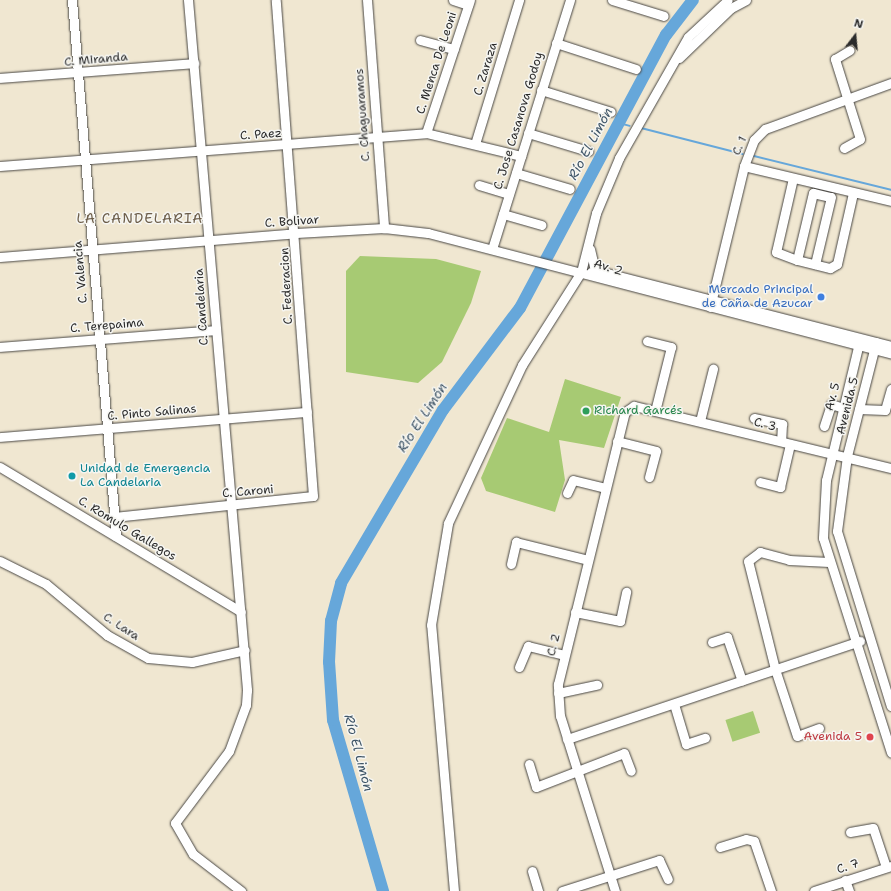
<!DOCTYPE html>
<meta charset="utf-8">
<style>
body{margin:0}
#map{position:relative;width:891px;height:891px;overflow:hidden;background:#f0e7d1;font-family:"Shantell Sans",sans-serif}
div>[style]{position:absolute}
.green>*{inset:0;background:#a7ca73;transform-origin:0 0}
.stream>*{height:2px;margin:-1px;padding:0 1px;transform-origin:1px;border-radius:1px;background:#66a7da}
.river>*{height:12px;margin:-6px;padding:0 6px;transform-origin:6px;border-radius:6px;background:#66a7da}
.roads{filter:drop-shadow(0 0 1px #494744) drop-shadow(0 0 1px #494744)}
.minor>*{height:9px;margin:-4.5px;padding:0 4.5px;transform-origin:4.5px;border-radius:4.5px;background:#fff}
.dots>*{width:11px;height:11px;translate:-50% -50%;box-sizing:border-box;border:2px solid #f6f6f2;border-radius:50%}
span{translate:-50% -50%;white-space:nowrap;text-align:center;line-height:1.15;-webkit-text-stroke:3px #f6f6f2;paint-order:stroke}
.street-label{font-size:12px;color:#2b2b2b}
.shop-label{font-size:12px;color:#366cbe}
.right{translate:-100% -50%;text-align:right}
.leisure-label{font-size:12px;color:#27864d}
.left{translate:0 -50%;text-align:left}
.culture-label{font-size:12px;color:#0d838f}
.health-label{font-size:12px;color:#be3a42}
.water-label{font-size:13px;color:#405668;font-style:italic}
.quarter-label{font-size:14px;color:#6c5d49;letter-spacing:1px}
.north{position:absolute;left:835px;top:16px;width:40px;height:40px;-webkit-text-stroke:3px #f6f6f2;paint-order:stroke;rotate:16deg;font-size:11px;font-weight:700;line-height:16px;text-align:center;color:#2b2b2b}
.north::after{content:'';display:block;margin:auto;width:14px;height:18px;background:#2b2b2b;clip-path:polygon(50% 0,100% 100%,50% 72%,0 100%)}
</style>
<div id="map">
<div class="green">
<div style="clip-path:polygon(360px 256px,436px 259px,481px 271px,471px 303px,442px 362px,418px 383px,346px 372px,346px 271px)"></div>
<div style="clip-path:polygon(565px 379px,621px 397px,604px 448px,559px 440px,565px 480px,555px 512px,486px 491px,481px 478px,507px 418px,549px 432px)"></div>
<div style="left:753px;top:711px;width:23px;height:29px;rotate:72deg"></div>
</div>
<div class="stream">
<div style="left:619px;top:123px;width:11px;rotate:15deg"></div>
<div style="left:641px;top:128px;width:105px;rotate:14.3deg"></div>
<div style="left:754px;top:156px;width:141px;rotate:13.9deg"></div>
</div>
<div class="river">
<div style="left:383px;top:891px;width:178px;rotate:-106.3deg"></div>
<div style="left:333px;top:720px;width:58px;rotate:-93.9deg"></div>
<div style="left:329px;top:662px;width:41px;rotate:-87.2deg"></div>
<div style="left:331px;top:621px;width:39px;rotate:-75deg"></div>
<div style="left:341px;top:583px;width:201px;rotate:-59.5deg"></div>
<div style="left:443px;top:410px;width:128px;rotate:-53deg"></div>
<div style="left:520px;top:308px;width:310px;rotate:-61.9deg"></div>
<div style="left:666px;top:35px;width:44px;rotate:-52.4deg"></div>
</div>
<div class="roads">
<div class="minor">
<div style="left:72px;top:0;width:538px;rotate:85.31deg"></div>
<div style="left:188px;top:0;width:693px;rotate:85.11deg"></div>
<div style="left:247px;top:690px;width:15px;rotate:94deg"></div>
<div style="left:246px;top:705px;width:49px;rotate:110.3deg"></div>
<div style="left:229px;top:751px;width:90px;rotate:126.9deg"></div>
<div style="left:175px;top:823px;width:36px;rotate:60deg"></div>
<div style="left:193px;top:854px;width:61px;rotate:37.6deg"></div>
<div style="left:367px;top:0;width:229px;rotate:85.7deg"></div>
<div style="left:453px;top:0;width:16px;rotate:18deg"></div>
<div style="left:612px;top:0;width:54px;rotate:17.1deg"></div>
<div style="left:420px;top:40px;width:35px;rotate:15deg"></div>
<div style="left:556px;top:43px;width:84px;rotate:18deg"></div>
<div style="left:679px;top:58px;width:72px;rotate:-43.9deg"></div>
<div style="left:731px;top:8px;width:17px;rotate:-28deg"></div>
<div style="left:0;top:78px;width:195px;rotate:-4.4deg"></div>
<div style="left:541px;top:90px;width:73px;rotate:17.4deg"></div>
<div style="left:426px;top:133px;width:140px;rotate:-71.7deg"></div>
<div style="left:528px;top:133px;width:63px;rotate:16.7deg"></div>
<div style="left:475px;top:144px;width:151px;rotate:-73deg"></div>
<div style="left:844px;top:148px;width:18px;rotate:-29deg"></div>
<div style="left:860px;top:139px;width:84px;rotate:-107.4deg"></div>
<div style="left:835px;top:59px;width:17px;rotate:-31deg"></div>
<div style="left:0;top:166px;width:427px;rotate:-4.4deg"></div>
<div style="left:426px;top:133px;width:98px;rotate:13.6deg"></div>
<div style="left:744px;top:166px;width:151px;rotate:13.4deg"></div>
<div style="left:516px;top:173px;width:56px;rotate:16.5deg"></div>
<div style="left:793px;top:178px;width:76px;rotate:102.9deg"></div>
<div style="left:776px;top:252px;width:22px;rotate:21deg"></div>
<div style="left:797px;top:260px;width:34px;rotate:14deg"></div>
<div style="left:830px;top:268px;width:8px;rotate:-30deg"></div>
<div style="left:837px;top:264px;width:73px;rotate:-77.3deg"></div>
<div style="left:479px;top:185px;width:31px;rotate:17deg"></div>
<div style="left:503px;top:214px;width:40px;rotate:16deg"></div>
<div style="left:492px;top:249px;width:261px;rotate:-72.6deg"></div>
<div style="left:590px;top:249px;width:17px;rotate:77deg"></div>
<div style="left:594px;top:266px;width:12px;rotate:31deg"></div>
<div style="left:0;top:257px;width:297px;rotate:-4.6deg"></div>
<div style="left:296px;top:233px;width:88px;rotate:-3.3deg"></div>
<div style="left:384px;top:228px;width:44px;rotate:6.5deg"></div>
<div style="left:428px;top:233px;width:479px;rotate:14.6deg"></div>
<div style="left:797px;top:260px;width:69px;rotate:-76.6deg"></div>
<div style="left:813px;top:193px;width:18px;rotate:13deg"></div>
<div style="left:831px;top:197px;width:69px;rotate:103.4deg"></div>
<div style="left:591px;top:272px;width:16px;rotate:4deg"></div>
<div style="left:607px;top:273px;width:293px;rotate:14.4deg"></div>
<div style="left:710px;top:307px;width:145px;rotate:-76.4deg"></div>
<div style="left:744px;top:166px;width:28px;rotate:-69deg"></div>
<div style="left:754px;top:140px;width:16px;rotate:-45deg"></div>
<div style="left:765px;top:129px;width:134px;rotate:-20.1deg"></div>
<div style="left:647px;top:341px;width:25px;rotate:14deg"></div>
<div style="left:671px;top:347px;width:66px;rotate:104deg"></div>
<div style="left:876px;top:342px;width:118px;rotate:104.3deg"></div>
<div style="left:847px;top:456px;width:76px;rotate:97.6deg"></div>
<div style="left:837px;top:531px;width:183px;rotate:72.9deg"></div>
<div style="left:0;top:347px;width:216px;rotate:-4.5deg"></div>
<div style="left:858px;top:347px;width:137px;rotate:103.5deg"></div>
<div style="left:826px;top:480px;width:58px;rotate:93deg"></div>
<div style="left:823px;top:538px;width:225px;rotate:72.4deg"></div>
<div style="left:859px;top:409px;width:26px;rotate:2deg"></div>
<div style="left:885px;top:410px;width:22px;rotate:-74deg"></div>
<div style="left:754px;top:418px;width:29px;rotate:12deg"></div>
<div style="left:782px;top:424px;width:17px;rotate:93deg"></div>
<div style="left:700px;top:421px;width:54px;rotate:-76deg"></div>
<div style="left:824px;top:426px;width:23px;rotate:-72deg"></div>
<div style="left:831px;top:404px;width:13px;rotate:18deg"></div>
<div style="left:0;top:437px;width:308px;rotate:-4.7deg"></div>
<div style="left:617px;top:441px;width:40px;rotate:14.4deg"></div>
<div style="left:656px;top:451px;width:27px;rotate:105deg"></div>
<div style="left:0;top:467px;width:281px;rotate:31deg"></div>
<div style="left:760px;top:482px;width:21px;rotate:14deg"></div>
<div style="left:780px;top:487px;width:44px;rotate:-76.9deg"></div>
<div style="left:567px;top:493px;width:14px;rotate:-65deg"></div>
<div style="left:573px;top:480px;width:33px;rotate:14deg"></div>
<div style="left:114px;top:517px;width:200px;rotate:-6deg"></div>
<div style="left:313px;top:496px;width:497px;rotate:-94.3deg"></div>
<div style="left:0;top:561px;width:51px;rotate:26.6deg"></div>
<div style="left:46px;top:584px;width:80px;rotate:39.9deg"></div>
<div style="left:107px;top:635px;width:47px;rotate:29.3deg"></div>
<div style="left:148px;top:658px;width:44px;rotate:5.2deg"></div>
<div style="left:192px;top:662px;width:54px;rotate:-12.8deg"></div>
<div style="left:511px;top:564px;width:23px;rotate:-77deg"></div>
<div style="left:516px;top:542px;width:74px;rotate:14deg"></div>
<div style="left:575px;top:612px;width:46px;rotate:11.3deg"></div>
<div style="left:620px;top:621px;width:30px;rotate:-78deg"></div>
<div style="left:712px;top:642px;width:16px;rotate:-18deg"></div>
<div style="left:727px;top:637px;width:46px;rotate:71.2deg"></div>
<div style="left:519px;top:667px;width:23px;rotate:-67deg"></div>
<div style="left:528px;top:646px;width:37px;rotate:14deg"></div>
<div style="left:558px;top:693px;width:40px;rotate:-12deg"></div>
<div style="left:674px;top:704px;width:42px;rotate:73.3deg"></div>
<div style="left:686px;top:744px;width:20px;rotate:-18deg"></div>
<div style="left:819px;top:728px;width:23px;rotate:160deg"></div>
<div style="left:797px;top:736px;width:71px;rotate:-108.2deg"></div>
<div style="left:775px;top:669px;width:111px;rotate:-104deg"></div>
<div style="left:748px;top:561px;width:15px;rotate:-37deg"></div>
<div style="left:760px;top:552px;width:30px;rotate:15deg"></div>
<div style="left:789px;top:560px;width:40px;rotate:2.9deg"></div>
<div style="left:567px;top:739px;width:309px;rotate:-18.5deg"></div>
<div style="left:529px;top:764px;width:24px;rotate:73deg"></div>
<div style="left:536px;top:787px;width:94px;rotate:-21.1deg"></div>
<div style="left:624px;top:753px;width:19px;rotate:69deg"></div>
<div style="left:850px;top:832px;width:23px;rotate:-10deg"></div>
<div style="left:873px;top:828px;width:41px;rotate:71.6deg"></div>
<div style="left:720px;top:847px;width:27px;rotate:-17deg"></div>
<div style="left:746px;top:839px;width:8px;rotate:14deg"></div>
<div style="left:754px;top:841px;width:53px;rotate:71.2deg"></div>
<div style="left:532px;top:871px;width:21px;rotate:73deg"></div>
<div style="left:845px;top:880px;width:12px;rotate:70deg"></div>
<div style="left:454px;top:891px;width:267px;rotate:-94.9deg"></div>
<div style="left:431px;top:625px;width:103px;rotate:-80.5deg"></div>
<div style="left:448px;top:523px;width:174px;rotate:-64.9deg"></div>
<div style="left:522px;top:365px;width:110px;rotate:-57.6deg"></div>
<div style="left:581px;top:272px;width:61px;rotate:-75.7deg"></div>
<div style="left:596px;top:213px;width:60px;rotate:-67.3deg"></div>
<div style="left:619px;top:158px;width:139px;rotate:-60.3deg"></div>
<div style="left:688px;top:37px;width:54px;rotate:-42.8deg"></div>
<div style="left:562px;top:891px;width:102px;rotate:-17.7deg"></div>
<div style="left:659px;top:860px;width:21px;rotate:65deg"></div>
<div style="left:615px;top:891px;width:183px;rotate:-107.4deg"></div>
<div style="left:560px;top:716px;width:32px;rotate:-94deg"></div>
<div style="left:558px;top:684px;width:280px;rotate:-76.2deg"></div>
<div style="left:625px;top:412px;width:11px;rotate:-34deg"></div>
<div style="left:634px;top:406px;width:264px;rotate:13.6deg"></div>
<div style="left:814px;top:891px;width:81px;rotate:-18deg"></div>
</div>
</div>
<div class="dots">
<div style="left:821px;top:297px;background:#3f7fe0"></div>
<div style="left:586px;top:411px;background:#2e9e5b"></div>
<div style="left:72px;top:476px;background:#0f9aa8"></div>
<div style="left:870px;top:737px;background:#e0444e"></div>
</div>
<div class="street-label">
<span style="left:96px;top:60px;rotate:-5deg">C. Miranda</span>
<span style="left:437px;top:63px;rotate:-72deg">C. Menca De Leoni</span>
<span style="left:486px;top:69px;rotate:-73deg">C. Zaraza</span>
<span style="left:363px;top:115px;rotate:-94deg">C. Chaguaramos</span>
<span style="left:519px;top:121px;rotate:-73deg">C. Jose Casanova Godoy</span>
<span style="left:261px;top:135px;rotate:-4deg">C. Paez</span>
<span style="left:740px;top:146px;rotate:-66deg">C. 1</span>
<span style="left:292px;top:222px;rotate:-4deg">C. Bolivar</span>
<span style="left:608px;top:268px;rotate:17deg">Av. 2</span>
<span style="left:81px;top:272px;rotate:-95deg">C. Valencia</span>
<span style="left:287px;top:286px;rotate:-93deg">C. Federacion</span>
<span style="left:202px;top:307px;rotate:-94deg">C. Candelaria</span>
<span style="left:107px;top:326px;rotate:-5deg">C. Terepaima</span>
<span style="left:833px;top:397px;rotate:-76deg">Av. 5</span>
<span style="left:848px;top:406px;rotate:-76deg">Avenida 5</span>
<span style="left:152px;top:413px;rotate:-5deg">C. Pinto Salinas</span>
<span style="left:765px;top:425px;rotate:14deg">C. 3</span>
<span style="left:248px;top:492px;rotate:-5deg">C. Caroni</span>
<span style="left:127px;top:529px;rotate:31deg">C. Romulo Gallegos</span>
<span style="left:121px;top:627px;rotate:33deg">C. Lara</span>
<span style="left:554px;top:645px;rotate:-76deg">C. 2</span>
<span style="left:848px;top:867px;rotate:-18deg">C. 7</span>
</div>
<div class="shop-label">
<span class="right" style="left:813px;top:297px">Mercado Principal<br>de Caña de Azucar</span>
</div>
<div class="leisure-label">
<span class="left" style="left:594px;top:411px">Richard Garcés</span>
</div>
<div class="culture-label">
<span class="left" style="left:80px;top:476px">Unidad de Emergencia<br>La Candelaria</span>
</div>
<div class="health-label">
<span class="right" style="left:862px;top:737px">Avenida 5</span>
</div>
<div class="water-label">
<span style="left:591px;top:144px;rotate:-62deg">Río El Limón</span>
<span style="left:423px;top:418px;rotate:-57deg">Río El Limón</span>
<span style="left:358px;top:753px;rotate:75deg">Río El Limón</span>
</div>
<div class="quarter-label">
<span style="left:140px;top:218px">LA CANDELARIA</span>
</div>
<div class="north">N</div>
</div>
